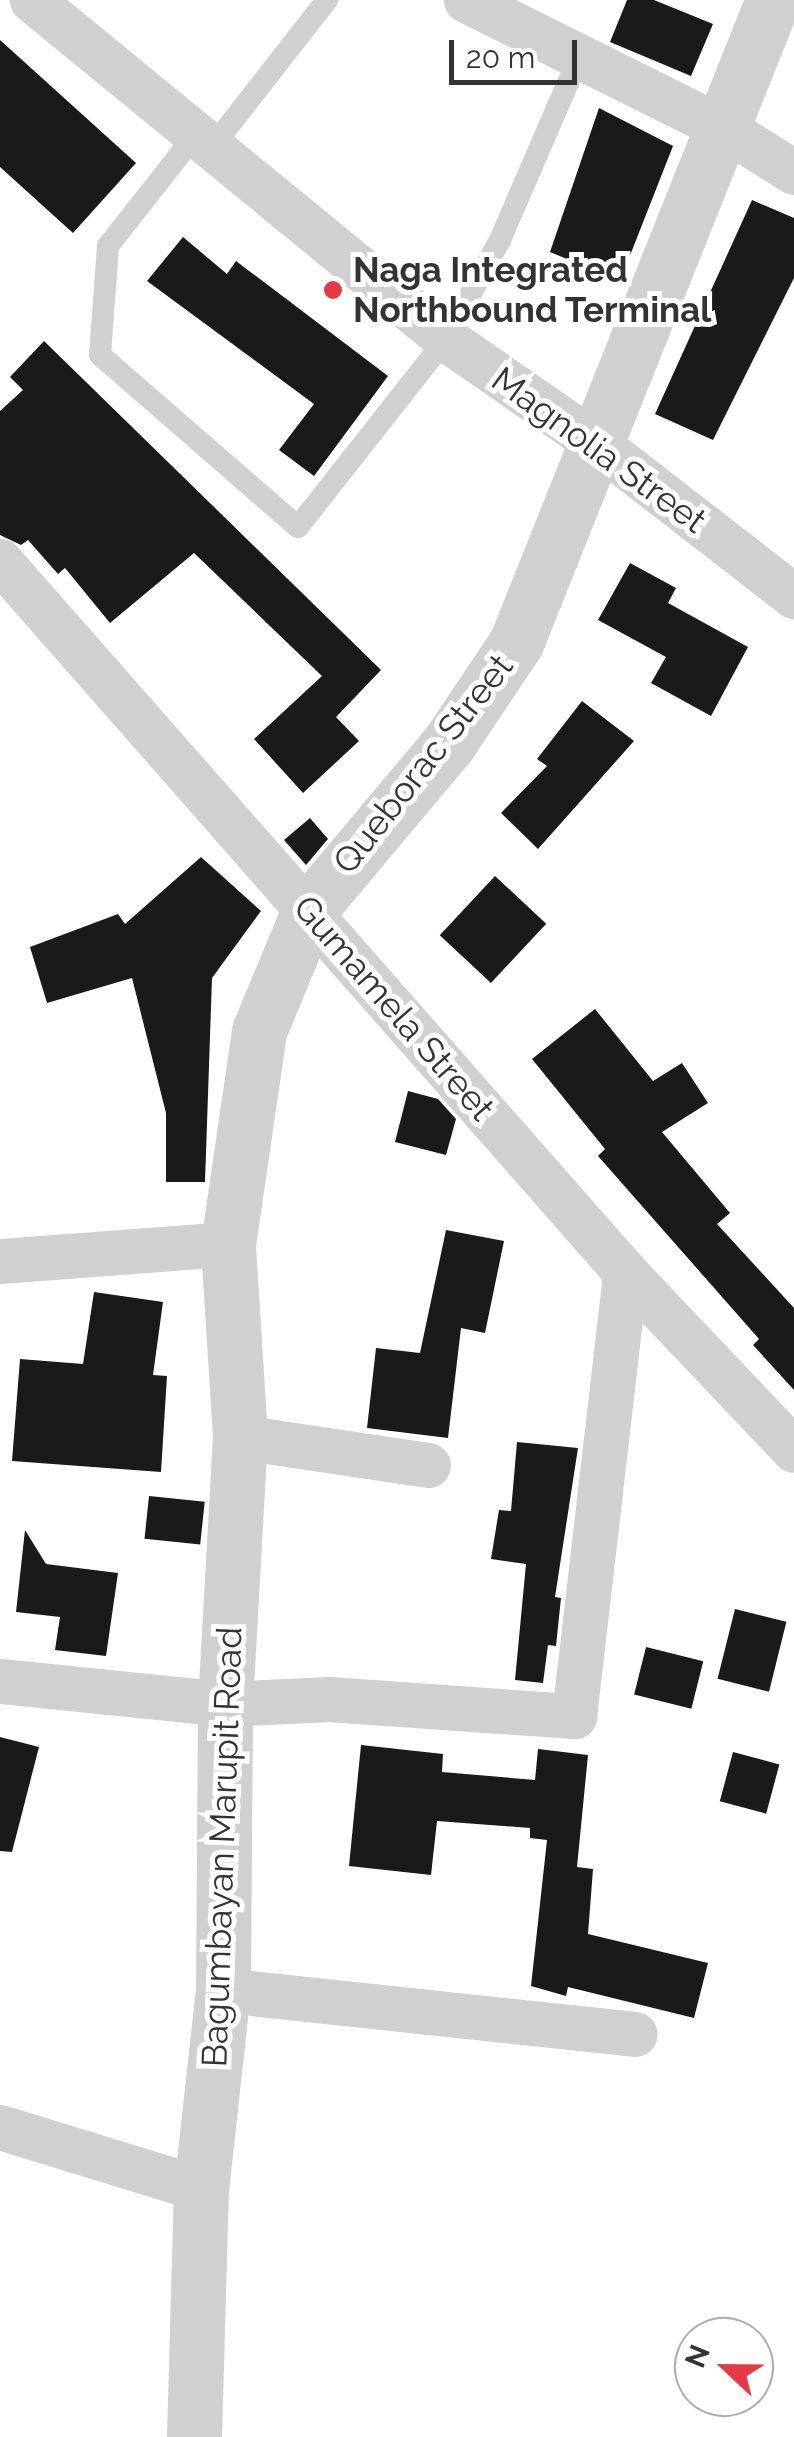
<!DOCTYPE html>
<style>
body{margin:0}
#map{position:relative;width:794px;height:2437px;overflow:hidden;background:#fff;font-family:Raleway,sans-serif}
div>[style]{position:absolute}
.building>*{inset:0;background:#1a1a1a;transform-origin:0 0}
.service>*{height:22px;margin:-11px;padding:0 11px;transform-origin:11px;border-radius:11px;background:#d0d0d0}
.minor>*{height:45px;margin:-22.5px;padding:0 22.5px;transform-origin:22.5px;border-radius:22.5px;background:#d0d0d0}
.tertiary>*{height:55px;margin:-27.5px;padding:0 27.5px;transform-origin:27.5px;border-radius:27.5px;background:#d0d0d0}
.dots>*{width:28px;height:28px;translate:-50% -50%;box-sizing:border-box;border:5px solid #fff;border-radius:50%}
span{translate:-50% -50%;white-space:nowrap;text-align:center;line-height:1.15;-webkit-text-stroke:10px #fff;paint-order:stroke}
.poi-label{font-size:35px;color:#333;font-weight:700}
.left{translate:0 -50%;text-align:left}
.street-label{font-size:35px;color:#333}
.north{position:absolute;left:674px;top:2317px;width:100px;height:100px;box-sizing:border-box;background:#fff;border:2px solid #adadad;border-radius:50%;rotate:292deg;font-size:28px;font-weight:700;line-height:40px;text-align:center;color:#333}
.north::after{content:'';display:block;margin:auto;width:35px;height:45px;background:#e63946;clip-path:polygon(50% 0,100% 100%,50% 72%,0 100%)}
.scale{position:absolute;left:449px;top:40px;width:128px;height:45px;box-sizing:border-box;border:5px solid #333;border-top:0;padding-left:12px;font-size:30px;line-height:35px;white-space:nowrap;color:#333;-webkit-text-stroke:8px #fff;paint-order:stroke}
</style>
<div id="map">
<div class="building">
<div style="clip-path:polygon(627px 0,654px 0,713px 24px,691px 76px,610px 42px)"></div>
<div style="clip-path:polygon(0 40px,136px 163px,73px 233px,0 167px)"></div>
<div style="clip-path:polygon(599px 108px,673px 146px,620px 281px,550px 252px)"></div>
<div style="clip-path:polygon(752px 200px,794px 218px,794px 278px,713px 440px,655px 414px)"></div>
<div style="clip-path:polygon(183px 237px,227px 274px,236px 261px,388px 376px,314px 476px,279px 450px,314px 404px,147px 281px)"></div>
<div style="clip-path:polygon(44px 341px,381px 670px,336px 717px,359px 741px,303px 793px,254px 739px,322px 676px,194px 553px,110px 623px,65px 568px,58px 574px,28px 540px,21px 545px,0 535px,0 411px,23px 390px,10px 377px)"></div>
<div style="clip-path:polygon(630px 563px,676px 588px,668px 603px,748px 647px,711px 716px,651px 683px,666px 657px,598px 620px)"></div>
<div style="clip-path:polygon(582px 701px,634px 741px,538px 849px,501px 813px,547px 766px,537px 759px)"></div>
<div style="clip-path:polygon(310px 818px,328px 839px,306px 865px,284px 840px)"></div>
<div style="clip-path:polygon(201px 857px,261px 911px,212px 978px,205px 1182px,166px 1182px,166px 1113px,132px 978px,47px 1003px,30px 947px,118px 914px,125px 924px)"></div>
<div style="left:495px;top:876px;width:70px;height:81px;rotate:43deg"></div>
<div style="clip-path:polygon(595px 1009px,653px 1081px,682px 1063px,708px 1103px,662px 1132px,730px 1213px,717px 1224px,794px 1308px,794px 1390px,753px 1345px,759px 1339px,598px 1156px,605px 1149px,532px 1059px)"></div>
<div style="clip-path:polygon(408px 1091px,438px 1099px,456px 1119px,446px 1155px,395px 1142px)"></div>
<div style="clip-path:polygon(446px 1230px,504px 1241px,485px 1333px,461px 1328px,448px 1438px,367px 1428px,376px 1348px,420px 1353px)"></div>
<div style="clip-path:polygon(94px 1292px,163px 1302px,153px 1375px,167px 1376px,161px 1472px,12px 1461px,20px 1359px,83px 1364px)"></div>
<div style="clip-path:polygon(517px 1442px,578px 1448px,555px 1597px,561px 1598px,556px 1646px,548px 1645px,543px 1683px,515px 1680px,526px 1564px,491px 1559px,499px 1510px,511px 1511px)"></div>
<div style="left:149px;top:1496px;width:56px;height:43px;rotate:6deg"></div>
<div style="clip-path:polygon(25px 1530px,46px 1564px,118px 1573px,106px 1656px,55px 1650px,60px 1617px,16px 1612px)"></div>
<div style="left:735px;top:1609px;width:53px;height:72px;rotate:14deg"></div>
<div style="left:646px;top:1647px;width:59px;height:49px;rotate:14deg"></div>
<div style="clip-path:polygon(0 1737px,39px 1747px,12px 1852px,0 1851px)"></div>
<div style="clip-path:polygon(361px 1745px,443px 1754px,442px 1772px,535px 1780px,538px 1749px,588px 1755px,577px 1867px,593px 1869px,588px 1934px,708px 1963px,694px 2018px,568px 1987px,566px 1996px,531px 1986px,547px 1840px,530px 1838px,530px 1828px,437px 1821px,431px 1875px,349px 1866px)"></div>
<div style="left:733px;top:1752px;width:48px;height:51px;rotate:15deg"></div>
</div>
<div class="service">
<div style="left:193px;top:138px;width:137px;rotate:128.2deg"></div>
<div style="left:108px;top:246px;width:109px;rotate:94.2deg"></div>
<div style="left:100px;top:355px;width:262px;rotate:41deg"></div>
<div style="left:298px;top:527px;width:239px;rotate:-51.8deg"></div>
<div style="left:446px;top:339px;width:113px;rotate:-61.4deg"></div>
<div style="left:500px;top:240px;width:194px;rotate:-66.6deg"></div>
<div style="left:209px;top:151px;width:192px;rotate:-52deg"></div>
</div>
<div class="minor">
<div style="left:32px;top:0;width:535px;rotate:39.31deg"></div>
<div style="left:446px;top:339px;width:186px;rotate:34.7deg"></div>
<div style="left:599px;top:445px;width:247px;rotate:37.8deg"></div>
<div style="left:466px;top:0;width:289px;rotate:26.5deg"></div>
<div style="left:725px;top:129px;width:81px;rotate:31.9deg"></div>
<div style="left:0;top:561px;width:947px;rotate:48.68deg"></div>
<div style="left:625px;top:1272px;width:245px;rotate:46.5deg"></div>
<div style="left:0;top:1261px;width:229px;rotate:-4.3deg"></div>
<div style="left:240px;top:1437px;width:190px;rotate:8.5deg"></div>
<div style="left:0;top:1681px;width:226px;rotate:5.8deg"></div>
<div style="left:225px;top:1704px;width:104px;rotate:-2.8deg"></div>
<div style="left:329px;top:1699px;width:246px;rotate:4deg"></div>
<div style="left:574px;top:1716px;width:447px;rotate:-83.4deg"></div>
<div style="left:223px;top:1990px;width:414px;rotate:6.1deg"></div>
<div style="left:0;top:2127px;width:210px;rotate:17.1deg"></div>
</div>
<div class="tertiary">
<div style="left:194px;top:2437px;width:248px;rotate:-88.4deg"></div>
<div style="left:201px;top:2189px;width:200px;rotate:-83.7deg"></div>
<div style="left:223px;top:1990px;width:286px;rotate:-89.6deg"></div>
<div style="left:225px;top:1704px;width:267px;rotate:-86.8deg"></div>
<div style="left:240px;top:1437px;width:193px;rotate:-93.6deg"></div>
<div style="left:228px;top:1244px;width:215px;rotate:-81.7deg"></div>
<div style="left:259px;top:1031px;width:131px;rotate:-67.5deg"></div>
<div style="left:309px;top:910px;width:218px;rotate:-50deg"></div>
<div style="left:449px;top:743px;width:120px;rotate:-56.2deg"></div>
<div style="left:516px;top:643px;width:692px;rotate:-68.21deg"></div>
</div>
<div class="dots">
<div style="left:333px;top:290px;background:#e63946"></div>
</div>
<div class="poi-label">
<span class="left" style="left:353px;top:290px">Naga Integrated<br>Northbound Terminal</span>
</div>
<div class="street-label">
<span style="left:599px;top:450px;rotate:36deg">Magnolia Street</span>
<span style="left:423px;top:764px;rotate:-52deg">Queborac Street</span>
<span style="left:394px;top:1008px;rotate:49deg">Gumamela Street</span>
<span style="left:222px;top:1847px;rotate:-88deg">Bagumbayan Marupit Road</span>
</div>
<div class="north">N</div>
<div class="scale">20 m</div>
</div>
